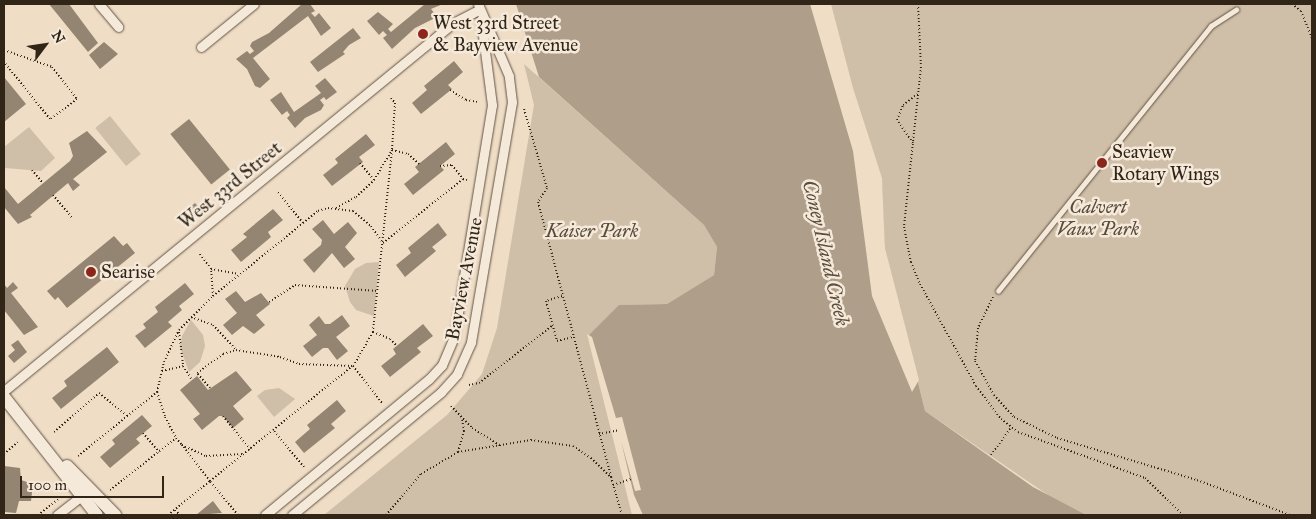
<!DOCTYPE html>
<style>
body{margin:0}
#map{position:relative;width:1316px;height:519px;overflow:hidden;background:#efddc6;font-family:"IM FELL Great Primer",serif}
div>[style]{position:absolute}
.green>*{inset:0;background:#cfbea8;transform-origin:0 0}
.water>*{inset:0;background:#ae9e8a}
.pier>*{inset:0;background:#efddc6}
.building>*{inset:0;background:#938572;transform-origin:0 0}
.path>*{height:2px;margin-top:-1px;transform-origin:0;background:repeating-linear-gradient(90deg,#302517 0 1px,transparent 0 3.5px)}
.roads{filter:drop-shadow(0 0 1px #605343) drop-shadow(0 0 1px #605343)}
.lane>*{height:4.5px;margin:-2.25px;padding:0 2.25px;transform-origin:2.25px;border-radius:2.25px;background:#f5e9da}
.street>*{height:9px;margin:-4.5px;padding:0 4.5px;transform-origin:4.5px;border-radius:4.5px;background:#f5e9da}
.secondary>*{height:12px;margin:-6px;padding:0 6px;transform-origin:6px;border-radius:6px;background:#f5e9da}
.dots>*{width:14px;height:14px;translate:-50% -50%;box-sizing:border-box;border:2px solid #f5e9da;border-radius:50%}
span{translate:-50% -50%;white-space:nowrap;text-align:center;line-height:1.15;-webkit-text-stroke:5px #f5e9da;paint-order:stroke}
.poi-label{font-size:19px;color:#302517}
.left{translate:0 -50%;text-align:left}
.street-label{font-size:19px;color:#302517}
.park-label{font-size:19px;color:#584b3b;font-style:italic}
.water-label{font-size:20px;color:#5c4f3f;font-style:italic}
.frame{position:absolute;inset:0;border:5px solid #302517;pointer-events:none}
.north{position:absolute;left:20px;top:20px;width:50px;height:50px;-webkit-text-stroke:4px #f5e9da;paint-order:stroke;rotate:59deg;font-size:14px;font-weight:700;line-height:20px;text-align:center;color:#302517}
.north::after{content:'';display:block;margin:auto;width:18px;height:22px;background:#302517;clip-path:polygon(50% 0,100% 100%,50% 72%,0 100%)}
.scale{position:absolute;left:20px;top:476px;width:144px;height:22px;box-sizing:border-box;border:2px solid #302517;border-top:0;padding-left:6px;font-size:15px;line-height:18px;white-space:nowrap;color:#302517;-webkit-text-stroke:4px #f5e9da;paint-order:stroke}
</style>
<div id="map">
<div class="green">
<div style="clip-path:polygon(828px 4px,1312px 4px,1312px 515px,1055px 515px,1048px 495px,925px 411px,885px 248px,882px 178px,851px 89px)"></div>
<div style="clip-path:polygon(524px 64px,704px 225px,717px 247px,714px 275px,667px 304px,619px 305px,635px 515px,324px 515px,447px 415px,482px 374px,497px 328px,534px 105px)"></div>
<div style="left:110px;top:116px;width:49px;height:19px;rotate:51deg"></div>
<div style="clip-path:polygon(29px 127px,55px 158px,41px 171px,5px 168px,4px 147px)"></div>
<div style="clip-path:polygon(379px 262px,374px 316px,356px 310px,350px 302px,345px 286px,355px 269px,366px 263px)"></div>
<div style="clip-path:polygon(191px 320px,203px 335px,205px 346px,200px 362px,189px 372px,180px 347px,182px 336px)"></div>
<div style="clip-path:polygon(279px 388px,295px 399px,274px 417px,257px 396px,265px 390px)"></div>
</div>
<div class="water">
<div style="clip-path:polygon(516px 4px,828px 4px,851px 89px,882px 178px,885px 248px,925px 411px,1033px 487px,1086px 515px,635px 515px,588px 336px,619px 305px,667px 304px,714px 275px,717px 247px,704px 225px,539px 77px)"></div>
</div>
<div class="pier">
<div style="clip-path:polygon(810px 4px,831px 4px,853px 88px,882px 178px,885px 248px,919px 380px,912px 392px,872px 296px,853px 151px)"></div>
<div style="clip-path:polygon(587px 334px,592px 337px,616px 418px,622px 417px,641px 490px,635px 491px,621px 441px,634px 495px,643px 515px,632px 515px)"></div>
</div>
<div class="building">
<div style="clip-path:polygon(49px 4px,69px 4px,98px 43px,88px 52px)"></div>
<div style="clip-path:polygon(302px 4px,310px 4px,315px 11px,311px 13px,315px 17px,319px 13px,331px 28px,321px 36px,308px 16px,253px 58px,270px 79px,260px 88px,255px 86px,247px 69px,236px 59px,247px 51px,250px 54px,254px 51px,250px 46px,252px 42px,269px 33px)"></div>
<div style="clip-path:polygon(425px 4px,443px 4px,431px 9px,435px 14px,433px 19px,415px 28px,392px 49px,383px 38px,387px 35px,383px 31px,379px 35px,367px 21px,378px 12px,393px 24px,388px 29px,391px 32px)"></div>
<div style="clip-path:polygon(353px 28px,361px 38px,349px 45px,343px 52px,345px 54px,318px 72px,310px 62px)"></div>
<div style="clip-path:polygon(104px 42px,118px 54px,100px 69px,89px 55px)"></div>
<div style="clip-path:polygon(454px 61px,463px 72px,448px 85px,452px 89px,421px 114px,412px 103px,427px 90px,424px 86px)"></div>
<div style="clip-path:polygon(4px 77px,26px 104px,4px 122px)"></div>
<div style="clip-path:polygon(325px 78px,337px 92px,326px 100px,324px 97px,320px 100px,324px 105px,321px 110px,305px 118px,295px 128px,287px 118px,290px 115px,287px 111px,282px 115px,270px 100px,281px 92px,294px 112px,321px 93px,315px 86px)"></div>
<div style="left:189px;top:119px;width:65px;height:24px;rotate:51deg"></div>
<div style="clip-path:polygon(87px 131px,107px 152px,73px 179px,80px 185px,73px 191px,68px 183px,30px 215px,32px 217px,18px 224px,4px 207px,4px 187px,18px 204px,70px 161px,73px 156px,69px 143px)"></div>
<div style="clip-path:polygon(366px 134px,375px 145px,359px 157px,363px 162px,332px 186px,323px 175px,338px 163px,335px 159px)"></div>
<div style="clip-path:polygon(446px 142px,455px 154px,440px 166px,444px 170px,413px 195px,404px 184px,419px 172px,415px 167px)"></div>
<div style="left:195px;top:203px;width:9px;height:16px;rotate:49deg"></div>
<div style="clip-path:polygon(273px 209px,283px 220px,268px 232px,271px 237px,241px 262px,231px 250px,247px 237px,243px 234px)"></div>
<div style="clip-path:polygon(323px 220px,334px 234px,348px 222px,357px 233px,345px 247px,355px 259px,344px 268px,332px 253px,314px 273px,303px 260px,321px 245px,322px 240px,312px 229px)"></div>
<div style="clip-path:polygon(438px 223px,447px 235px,432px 247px,436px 251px,405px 277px,396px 265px,411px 253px,408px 248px)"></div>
<div style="clip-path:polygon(114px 236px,123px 246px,127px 243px,135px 253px,67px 308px,58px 297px,55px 300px,47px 291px)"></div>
<div style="clip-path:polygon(13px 282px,18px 288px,11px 293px,38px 327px,24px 335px,4px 310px,4px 284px,7px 288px)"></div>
<div style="clip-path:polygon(185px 283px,194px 294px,179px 306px,182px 310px,168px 322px,172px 326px,145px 348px,135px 336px,146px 328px,143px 324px,158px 312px,155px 307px)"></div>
<div style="clip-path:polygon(236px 291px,245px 302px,261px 293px,270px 304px,256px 315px,265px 325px,254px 334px,243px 326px,232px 335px,223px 325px,237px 313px,225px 299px)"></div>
<div style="clip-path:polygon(342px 315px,350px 326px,336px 337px,348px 351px,337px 360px,328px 348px,323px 348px,312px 357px,303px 346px,317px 335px,309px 325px,319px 316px,325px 324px,330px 324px)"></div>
<div style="clip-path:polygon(423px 324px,433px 336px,417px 348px,421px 352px,390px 377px,381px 366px,396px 354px,393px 349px)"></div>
<div style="clip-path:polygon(18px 340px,27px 352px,14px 363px,8px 356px,15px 350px,11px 345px)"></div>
<div style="clip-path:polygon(107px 347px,119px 362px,61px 409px,52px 398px,67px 386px,64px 381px)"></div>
<div style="clip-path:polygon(236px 371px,252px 390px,233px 406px,244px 419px,233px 428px,223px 416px,219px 416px,202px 430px,193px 419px,200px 414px,180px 390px,197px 376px,208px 390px)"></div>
<div style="clip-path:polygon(337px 400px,346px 411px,331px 424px,335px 428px,304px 453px,295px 442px,310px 429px,307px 425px)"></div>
<div style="clip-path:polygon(142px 415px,152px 426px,136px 439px,140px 443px,110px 468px,100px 457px,115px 444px,112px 440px)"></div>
<div style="clip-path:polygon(4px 466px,20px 468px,21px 480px,33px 484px,31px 501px,19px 501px,16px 513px,4px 512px)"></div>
<div style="clip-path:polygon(213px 501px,222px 513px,196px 515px)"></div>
</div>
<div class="path">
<div style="left:918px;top:4px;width:63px;rotate:87.3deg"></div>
<div style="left:921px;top:67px;width:161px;rotate:96.1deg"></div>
<div style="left:904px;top:227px;width:36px;rotate:79deg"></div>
<div style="left:911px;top:262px;width:24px;rotate:68deg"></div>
<div style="left:920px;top:284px;width:116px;rotate:61.2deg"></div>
<div style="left:976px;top:386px;width:41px;rotate:52.9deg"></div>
<div style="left:1001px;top:419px;width:21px;rotate:37deg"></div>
<div style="left:1018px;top:432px;width:135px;rotate:19.9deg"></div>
<div style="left:1145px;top:478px;width:53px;rotate:44.2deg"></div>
<div style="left:1292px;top:4px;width:11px;rotate:38deg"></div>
<div style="left:1301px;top:11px;width:29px;rotate:68deg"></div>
<div style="left:4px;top:50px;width:51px;rotate:19.5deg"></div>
<div style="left:52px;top:67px;width:41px;rotate:52deg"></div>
<div style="left:77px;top:99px;width:34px;rotate:143deg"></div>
<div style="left:50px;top:119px;width:73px;rotate:-128.9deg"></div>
<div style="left:450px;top:90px;width:19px;rotate:32deg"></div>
<div style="left:466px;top:100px;width:12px;rotate:9deg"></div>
<div style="left:391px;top:98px;width:6px;rotate:51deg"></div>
<div style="left:395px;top:103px;width:47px;rotate:93.7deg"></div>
<div style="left:392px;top:150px;width:16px;rotate:14deg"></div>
<div style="left:408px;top:154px;width:15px;rotate:42deg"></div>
<div style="left:524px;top:109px;width:82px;rotate:73.8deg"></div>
<div style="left:547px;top:188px;width:17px;rotate:123deg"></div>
<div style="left:538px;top:202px;width:285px;rotate:75.1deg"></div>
<div style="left:913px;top:143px;width:28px;rotate:-125deg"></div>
<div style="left:897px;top:120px;width:16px;rotate:-68deg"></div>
<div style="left:903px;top:105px;width:20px;rotate:-37deg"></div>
<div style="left:392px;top:150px;width:183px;rotate:96deg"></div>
<div style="left:373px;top:332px;width:18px;rotate:22deg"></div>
<div style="left:390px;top:339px;width:10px;rotate:45deg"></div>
<div style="left:360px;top:163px;width:22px;rotate:51deg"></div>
<div style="left:440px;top:166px;width:12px;rotate:-5deg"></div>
<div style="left:452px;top:165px;width:18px;rotate:52deg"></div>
<div style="left:32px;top:170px;width:17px;rotate:50deg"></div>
<div style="left:53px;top:195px;width:31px;rotate:50deg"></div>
<div style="left:336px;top:208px;width:23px;rotate:-29deg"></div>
<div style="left:356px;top:197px;width:25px;rotate:-43deg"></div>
<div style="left:374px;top:180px;width:33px;rotate:-59deg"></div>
<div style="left:303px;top:223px;width:19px;rotate:-39deg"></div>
<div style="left:318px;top:211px;width:10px;rotate:-17deg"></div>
<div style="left:328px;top:208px;width:25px;rotate:7deg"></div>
<div style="left:353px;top:211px;width:23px;rotate:40deg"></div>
<div style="left:371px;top:226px;width:21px;rotate:55deg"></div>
<div style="left:383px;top:243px;width:102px;rotate:-38.7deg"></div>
<div style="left:463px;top:179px;width:4px;rotate:14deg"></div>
<div style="left:211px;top:269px;width:27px;rotate:10deg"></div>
<div style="left:213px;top:296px;width:116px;rotate:-39deg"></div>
<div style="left:303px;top:223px;width:41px;rotate:-129.1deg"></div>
<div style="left:562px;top:296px;width:17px;rotate:163deg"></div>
<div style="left:546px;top:301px;width:41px;rotate:74.6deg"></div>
<div style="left:557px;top:341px;width:16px;rotate:-14deg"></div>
<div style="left:993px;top:297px;width:34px;rotate:116deg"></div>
<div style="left:978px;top:328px;width:33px;rotate:95deg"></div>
<div style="left:975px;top:361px;width:39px;rotate:61deg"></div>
<div style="left:994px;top:395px;width:30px;rotate:48deg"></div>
<div style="left:1014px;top:417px;width:48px;rotate:26deg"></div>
<div style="left:1057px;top:438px;width:146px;rotate:16.7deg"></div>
<div style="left:1197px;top:480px;width:99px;rotate:20.6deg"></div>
<div style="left:269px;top:302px;width:31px;rotate:-33deg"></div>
<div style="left:295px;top:285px;width:83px;rotate:4.1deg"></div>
<div style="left:191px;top:317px;width:23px;rotate:20deg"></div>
<div style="left:213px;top:325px;width:34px;rotate:47deg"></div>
<div style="left:179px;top:332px;width:34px;rotate:83deg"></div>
<div style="left:373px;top:332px;width:39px;rotate:120deg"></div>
<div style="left:353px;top:366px;width:47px;rotate:51.9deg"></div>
<div style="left:162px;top:371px;width:22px;rotate:-13deg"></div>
<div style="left:183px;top:366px;width:17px;rotate:57deg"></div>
<div style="left:469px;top:385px;width:10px;rotate:-11deg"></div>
<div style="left:479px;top:383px;width:94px;rotate:-38.1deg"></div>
<div style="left:210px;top:388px;width:20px;rotate:-131deg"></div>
<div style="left:197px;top:373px;width:32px;rotate:-36deg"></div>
<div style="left:223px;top:354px;width:14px;rotate:-17deg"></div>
<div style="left:236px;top:350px;width:45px;rotate:9deg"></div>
<div style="left:280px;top:357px;width:20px;rotate:20deg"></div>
<div style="left:299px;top:364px;width:54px;rotate:2.1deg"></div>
<div style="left:157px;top:392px;width:31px;rotate:-77deg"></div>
<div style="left:164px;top:362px;width:35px;rotate:-65deg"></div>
<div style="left:179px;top:330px;width:48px;rotate:-45deg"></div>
<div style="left:213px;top:296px;width:27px;rotate:-94deg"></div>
<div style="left:211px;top:269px;width:19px;rotate:-126deg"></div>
<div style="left:451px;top:406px;width:30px;rotate:46deg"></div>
<div style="left:472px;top:428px;width:32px;rotate:32deg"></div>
<div style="left:223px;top:416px;width:43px;rotate:50.7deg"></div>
<div style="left:54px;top:432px;width:60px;rotate:-40.9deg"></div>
<div style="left:99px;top:393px;width:36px;rotate:39deg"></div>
<div style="left:143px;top:433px;width:25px;rotate:50deg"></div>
<div style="left:599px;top:434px;width:20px;rotate:-11deg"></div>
<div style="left:458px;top:452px;width:22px;rotate:-74deg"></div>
<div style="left:464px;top:431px;width:13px;rotate:-99deg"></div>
<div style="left:4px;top:454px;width:18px;rotate:-41deg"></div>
<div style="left:991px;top:455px;width:34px;rotate:-54deg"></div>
<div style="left:78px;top:456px;width:102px;rotate:-39deg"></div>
<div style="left:157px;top:392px;width:26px;rotate:72deg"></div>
<div style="left:165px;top:417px;width:24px;rotate:62deg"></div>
<div style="left:304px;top:467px;width:48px;rotate:-130deg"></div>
<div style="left:273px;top:430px;width:100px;rotate:-38.9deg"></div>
<div style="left:613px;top:485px;width:20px;rotate:-18deg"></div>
<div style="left:110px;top:490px;width:84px;rotate:-38.2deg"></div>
<div style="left:176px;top:438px;width:9px;rotate:49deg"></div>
<div style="left:175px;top:510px;width:7px;rotate:45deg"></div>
<div style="left:38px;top:515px;width:31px;rotate:-38deg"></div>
<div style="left:168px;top:515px;width:54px;rotate:-39deg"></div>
<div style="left:210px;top:481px;width:46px;rotate:-127.9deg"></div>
<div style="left:182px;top:445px;width:26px;rotate:25deg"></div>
<div style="left:206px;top:456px;width:37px;rotate:-3deg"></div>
<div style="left:238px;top:515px;width:44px;rotate:-129.5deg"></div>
<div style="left:210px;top:481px;width:81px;rotate:-39deg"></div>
<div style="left:386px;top:515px;width:54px;rotate:-49.5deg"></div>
<div style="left:421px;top:474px;width:43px;rotate:-30.7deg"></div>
<div style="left:458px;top:452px;width:74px;rotate:-9.3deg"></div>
<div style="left:531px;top:440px;width:42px;rotate:8.1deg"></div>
<div style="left:573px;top:446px;width:22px;rotate:34deg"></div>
<div style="left:591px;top:458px;width:28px;rotate:44deg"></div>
<div style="left:611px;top:477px;width:40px;rotate:74deg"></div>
</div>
<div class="roads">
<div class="lane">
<div style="left:998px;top:291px;width:340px;rotate:-51.2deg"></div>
<div style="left:1211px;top:26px;width:30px;rotate:-33deg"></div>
</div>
<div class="street">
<div style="left:99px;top:4px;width:30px;rotate:50deg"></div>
<div style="left:201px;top:47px;width:68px;rotate:-39.1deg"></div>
<div style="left:4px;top:391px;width:581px;rotate:-39.34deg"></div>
<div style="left:453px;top:23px;width:30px;rotate:-27deg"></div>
<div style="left:57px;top:515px;width:37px;rotate:-38deg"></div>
<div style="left:265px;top:515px;width:213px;rotate:-39.7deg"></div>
<div style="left:429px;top:379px;width:19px;rotate:-47deg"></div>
<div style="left:442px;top:365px;width:30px;rotate:-67deg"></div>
<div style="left:454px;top:337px;width:235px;rotate:-80.7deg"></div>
<div style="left:492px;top:105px;width:86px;rotate:-97.4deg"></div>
<div style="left:292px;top:515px;width:193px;rotate:-39.5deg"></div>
<div style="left:441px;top:392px;width:24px;rotate:-48deg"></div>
<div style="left:457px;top:374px;width:35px;rotate:-66deg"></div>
<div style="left:471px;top:342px;width:243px;rotate:-80.3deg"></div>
<div style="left:512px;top:102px;width:26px;rotate:-97deg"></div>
<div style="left:509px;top:76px;width:78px;rotate:-113.3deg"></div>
</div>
<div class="secondary">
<div style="left:4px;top:397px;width:150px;rotate:51.8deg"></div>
<div style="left:67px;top:466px;width:69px;rotate:45.6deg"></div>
</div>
</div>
<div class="dots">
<div style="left:423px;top:34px;background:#8f2418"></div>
<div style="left:1102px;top:163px;background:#8f2418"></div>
<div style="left:91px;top:272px;background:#8f2418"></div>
</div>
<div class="poi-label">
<span class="left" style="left:433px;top:34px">West 33rd Street<br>&amp; Bayview Avenue</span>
<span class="left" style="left:1112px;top:163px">Seaview<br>Rotary Wings</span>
<span class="left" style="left:101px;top:272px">Searise</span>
</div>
<div class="street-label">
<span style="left:230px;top:185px;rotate:-39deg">West 33rd Street</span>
<span style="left:464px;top:279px;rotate:-79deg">Bayview Avenue</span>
</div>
<div class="park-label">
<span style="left:1098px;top:218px">Calvert<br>Vaux Park</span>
<span style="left:592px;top:231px">Kaiser Park</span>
</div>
<div class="water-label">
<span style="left:826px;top:253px;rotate:77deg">Coney Island Creek</span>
</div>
<div class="frame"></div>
<div class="north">N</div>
<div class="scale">100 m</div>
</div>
